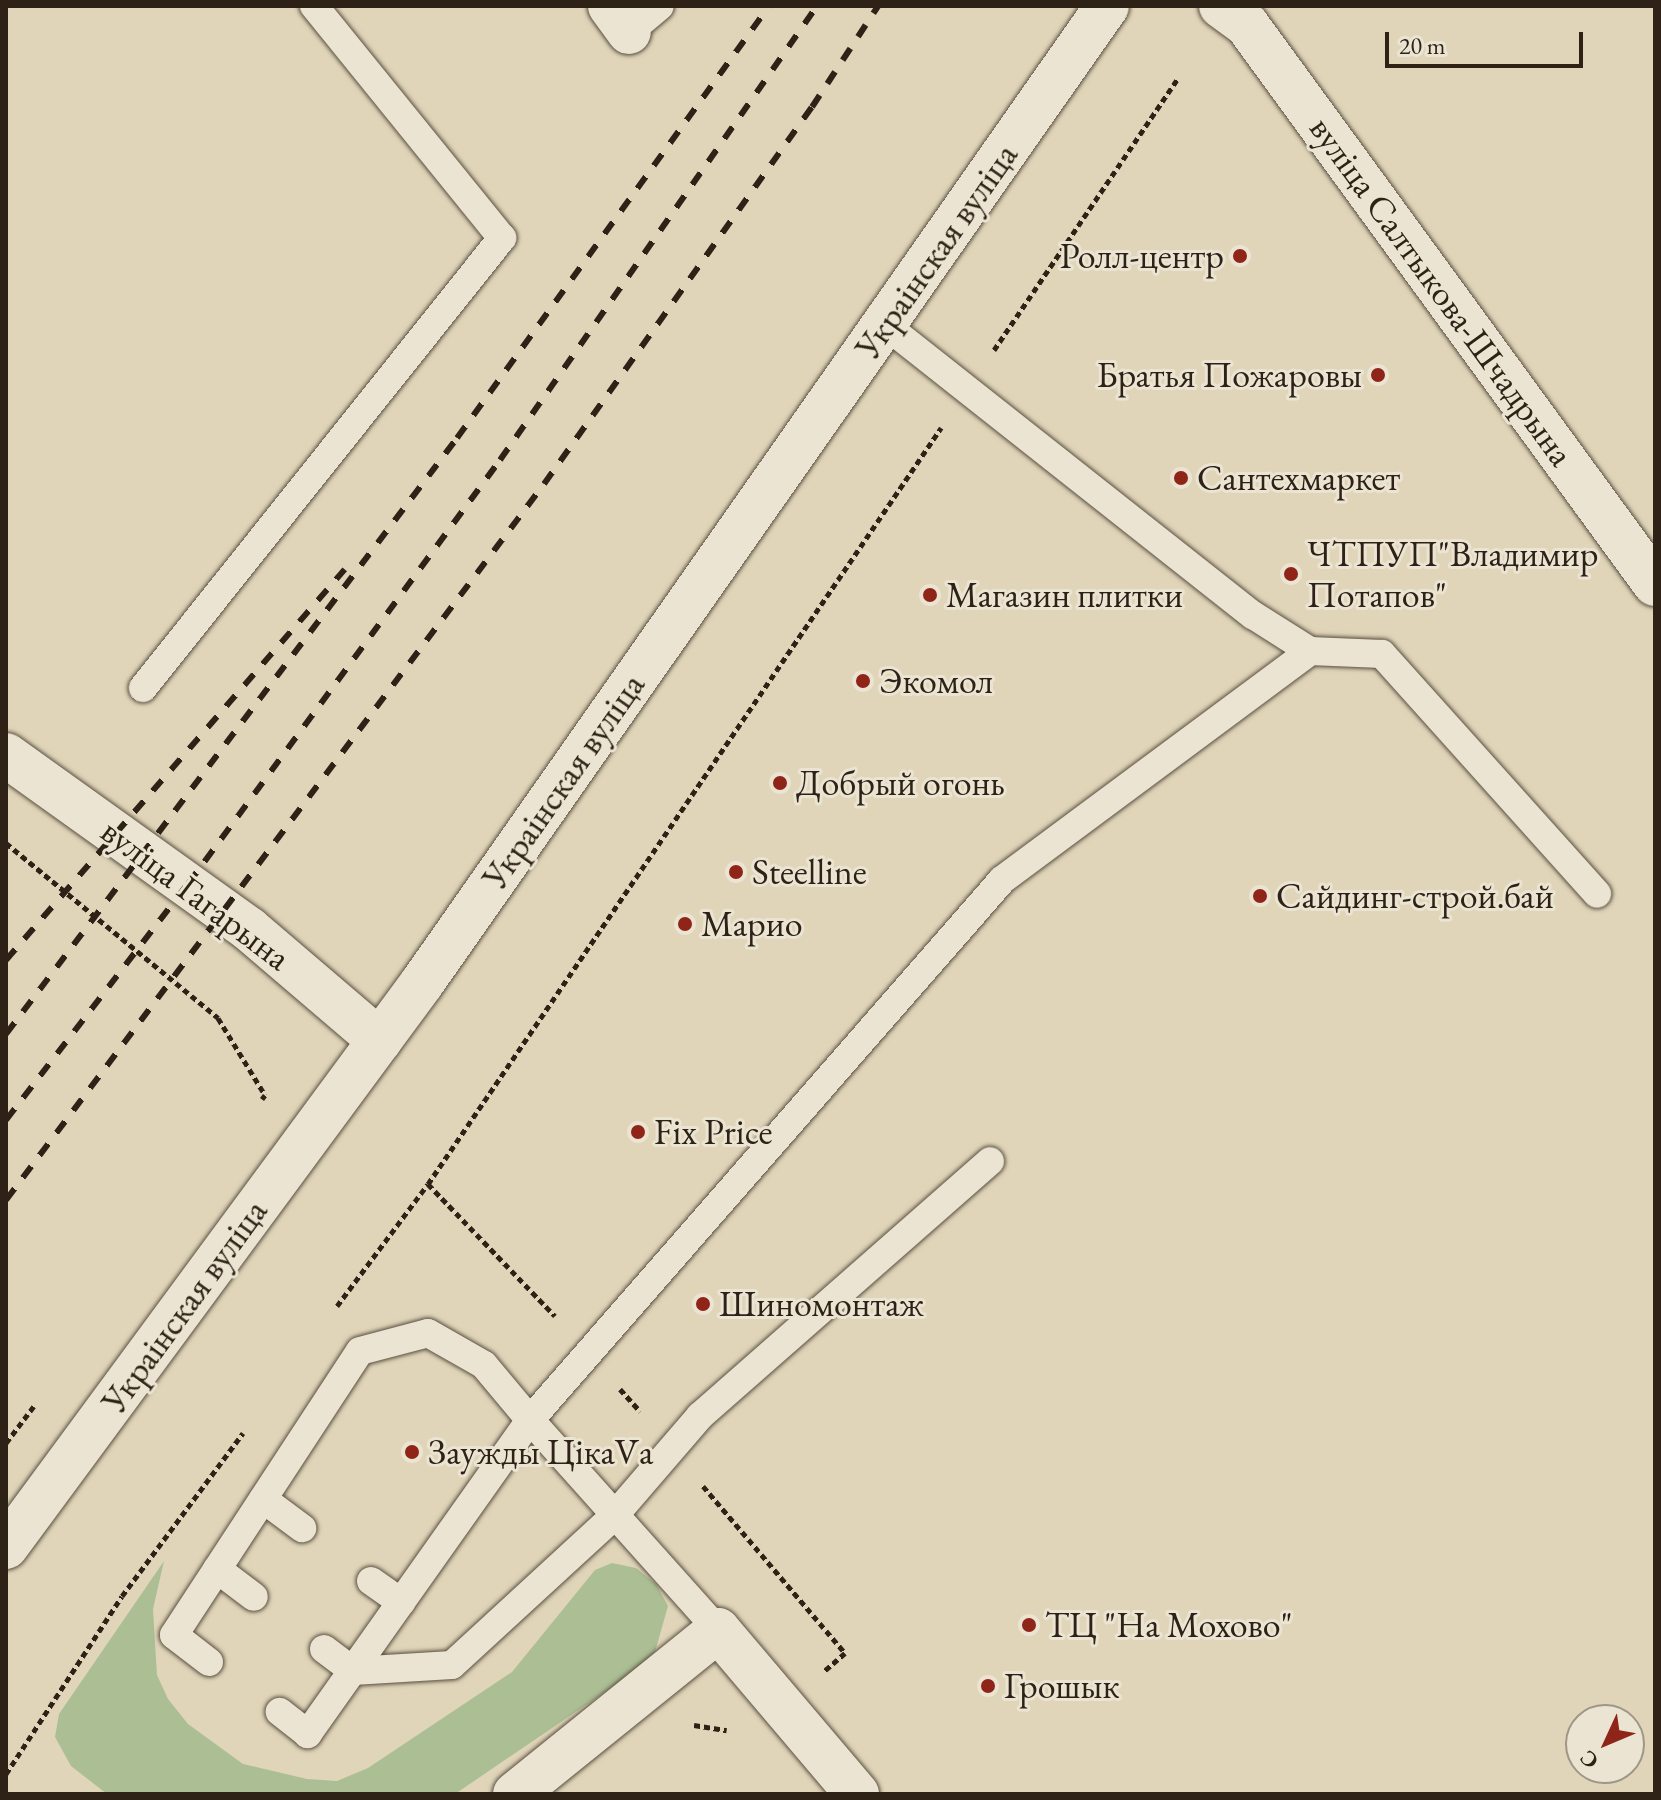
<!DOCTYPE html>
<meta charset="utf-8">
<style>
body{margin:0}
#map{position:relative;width:1661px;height:1800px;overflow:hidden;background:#e0d5b9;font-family:"EB Garamond",serif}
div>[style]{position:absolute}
.green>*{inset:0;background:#acbe94}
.path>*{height:5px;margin-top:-2.5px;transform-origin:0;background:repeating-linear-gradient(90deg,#2e2217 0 6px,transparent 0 10px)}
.roads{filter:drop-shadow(0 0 2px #5a4f40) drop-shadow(0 0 2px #5a4f40)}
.service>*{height:28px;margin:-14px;padding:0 14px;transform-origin:14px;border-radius:14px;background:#ebe4d2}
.minor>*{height:44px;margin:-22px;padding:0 22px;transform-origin:22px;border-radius:22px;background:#ebe4d2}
.tertiary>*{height:44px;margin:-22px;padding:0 22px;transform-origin:22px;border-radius:22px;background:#ebe4d2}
.secondary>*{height:44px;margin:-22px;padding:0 22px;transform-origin:22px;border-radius:22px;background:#ebe4d2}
.rail>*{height:6px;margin-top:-3px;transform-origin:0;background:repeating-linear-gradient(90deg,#2e2217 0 14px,transparent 0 28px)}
.dots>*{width:22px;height:22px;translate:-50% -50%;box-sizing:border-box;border:4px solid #ebe4d2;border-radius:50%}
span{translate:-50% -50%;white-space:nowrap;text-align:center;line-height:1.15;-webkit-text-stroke:6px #ebe4d2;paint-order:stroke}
.street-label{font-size:36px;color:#2e2217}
.poi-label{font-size:36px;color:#2e2217}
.right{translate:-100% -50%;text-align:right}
.left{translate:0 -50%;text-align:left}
.frame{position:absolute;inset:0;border:8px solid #2e2217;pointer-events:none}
.north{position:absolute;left:1565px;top:1704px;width:80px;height:80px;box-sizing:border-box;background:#ebe4d2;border:2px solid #9f9687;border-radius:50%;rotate:226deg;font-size:22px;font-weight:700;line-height:32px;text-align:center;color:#2e2217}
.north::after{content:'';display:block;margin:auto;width:28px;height:36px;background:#8f2418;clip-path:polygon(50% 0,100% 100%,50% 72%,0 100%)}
.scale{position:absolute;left:1385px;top:32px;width:198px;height:36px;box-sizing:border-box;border:4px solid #2e2217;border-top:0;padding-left:10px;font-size:24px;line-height:28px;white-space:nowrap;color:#2e2217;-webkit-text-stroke:6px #ebe4d2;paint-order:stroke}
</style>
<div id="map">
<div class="green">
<div style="clip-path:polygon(164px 1561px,153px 1609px,157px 1675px,168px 1699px,188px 1724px,243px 1764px,307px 1779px,337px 1781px,368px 1768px,512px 1672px,595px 1570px,612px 1563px,636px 1568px,656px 1584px,668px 1606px,655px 1652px,630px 1675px,455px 1794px,107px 1794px,71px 1766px,55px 1737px,59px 1714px)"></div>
</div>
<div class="path">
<div style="left:994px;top:350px;width:328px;rotate:-55.9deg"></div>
<div style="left:6px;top:843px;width:275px;rotate:39.5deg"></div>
<div style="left:218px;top:1018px;width:90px;rotate:58.6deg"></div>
<div style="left:265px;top:1095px;width:5px;rotate:127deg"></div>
<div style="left:428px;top:1184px;width:183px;rotate:46.1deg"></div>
<div style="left:337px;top:1306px;width:152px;rotate:-53.3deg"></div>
<div style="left:428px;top:1184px;width:914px;rotate:-55.84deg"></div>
<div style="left:620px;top:1389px;width:30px;rotate:48deg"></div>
<div style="left:6px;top:1443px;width:46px;rotate:-52.9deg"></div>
<div style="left:703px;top:1486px;width:219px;rotate:49.6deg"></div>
<div style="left:845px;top:1653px;width:28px;rotate:139deg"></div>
<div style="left:694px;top:1725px;width:33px;rotate:9deg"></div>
<div style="left:6px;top:1774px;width:212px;rotate:-56.9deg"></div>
<div style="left:122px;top:1596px;width:203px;rotate:-53.4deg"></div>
</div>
<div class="roads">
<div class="service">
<div style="left:629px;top:32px;width:40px;rotate:-40deg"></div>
<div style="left:884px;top:324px;width:470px;rotate:38.3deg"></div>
<div style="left:1253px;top:615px;width:67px;rotate:32.3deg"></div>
<div style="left:1310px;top:651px;width:72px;rotate:2.4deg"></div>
<div style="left:1382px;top:654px;width:322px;rotate:48.1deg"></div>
<div style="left:143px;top:688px;width:576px;rotate:-51.42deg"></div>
<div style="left:502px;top:238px;width:299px;rotate:-129deg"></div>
<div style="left:263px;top:1499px;width:49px;rotate:36.6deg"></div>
<div style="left:217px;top:1569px;width:46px;rotate:37.1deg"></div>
<div style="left:371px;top:1581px;width:37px;rotate:35deg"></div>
<div style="left:718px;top:1630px;width:282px;rotate:-131.8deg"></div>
<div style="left:530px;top:1420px;width:717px;rotate:-48.84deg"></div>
<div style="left:1002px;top:880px;width:384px;rotate:-36.6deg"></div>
<div style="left:324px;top:1649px;width:36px;rotate:37deg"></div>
<div style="left:353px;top:1671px;width:99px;rotate:-3.5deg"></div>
<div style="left:452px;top:1665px;width:220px;rotate:-42.6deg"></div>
<div style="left:614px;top:1516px;width:132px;rotate:-49.3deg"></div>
<div style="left:700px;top:1416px;width:386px;rotate:-41.3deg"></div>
<div style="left:209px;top:1662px;width:44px;rotate:-142.4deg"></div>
<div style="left:174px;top:1635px;width:339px;rotate:-56.8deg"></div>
<div style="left:360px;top:1351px;width:70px;rotate:-14.8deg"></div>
<div style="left:428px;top:1333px;width:64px;rotate:29.7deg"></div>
<div style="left:484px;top:1365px;width:72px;rotate:50.1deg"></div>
<div style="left:530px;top:1420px;width:385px;rotate:125.3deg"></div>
<div style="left:308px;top:1734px;width:36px;rotate:-142deg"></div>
</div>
<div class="minor">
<div style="left:610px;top:6px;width:32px;rotate:54deg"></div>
<div style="left:1221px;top:6px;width:32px;rotate:36deg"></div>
<div style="left:1247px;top:25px;width:692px;rotate:53.88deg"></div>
<div style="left:515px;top:1794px;width:261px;rotate:-38.9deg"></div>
<div style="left:718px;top:1630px;width:215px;rotate:49.7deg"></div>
</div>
<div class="tertiary">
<div style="left:6px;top:755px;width:299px;rotate:35.6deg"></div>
<div style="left:249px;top:929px;width:172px;rotate:40.5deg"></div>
</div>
<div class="secondary">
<div style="left:6px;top:1547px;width:701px;rotate:-53.59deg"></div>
<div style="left:422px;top:983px;width:1193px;rotate:-54.96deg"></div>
</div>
</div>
<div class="rail">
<div style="left:6px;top:960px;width:517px;rotate:-49.07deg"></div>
<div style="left:6px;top:1034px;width:747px;rotate:-52.88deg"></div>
<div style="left:457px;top:438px;width:533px;rotate:-54.16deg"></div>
<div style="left:6px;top:1120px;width:298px;rotate:-52.4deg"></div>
<div style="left:188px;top:884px;width:526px;rotate:-53.65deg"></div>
<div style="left:500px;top:460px;width:554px;rotate:-55.08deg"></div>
<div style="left:6px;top:1200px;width:896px;rotate:-53.08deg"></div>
<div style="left:544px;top:484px;width:463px;rotate:-54.6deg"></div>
<div style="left:812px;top:107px;width:121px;rotate:-56.8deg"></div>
</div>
<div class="dots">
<div style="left:1240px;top:256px;background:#8f2418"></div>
<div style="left:1378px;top:375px;background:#8f2418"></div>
<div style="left:1181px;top:478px;background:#8f2418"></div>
<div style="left:1291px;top:574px;background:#8f2418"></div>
<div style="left:930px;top:595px;background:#8f2418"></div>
<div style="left:863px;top:681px;background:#8f2418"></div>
<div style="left:780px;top:783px;background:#8f2418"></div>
<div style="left:736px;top:872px;background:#8f2418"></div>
<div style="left:1260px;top:896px;background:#8f2418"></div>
<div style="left:685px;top:924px;background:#8f2418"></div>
<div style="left:638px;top:1132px;background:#8f2418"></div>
<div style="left:703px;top:1304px;background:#8f2418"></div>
<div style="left:412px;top:1452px;background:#8f2418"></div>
<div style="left:1029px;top:1625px;background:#8f2418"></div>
<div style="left:988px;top:1686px;background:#8f2418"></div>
</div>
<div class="street-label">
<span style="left:936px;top:251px;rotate:-55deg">Украінская вуліца</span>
<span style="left:1442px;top:291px;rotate:54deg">вуліца Салтыкова-Шчадрына</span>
<span style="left:563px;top:781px;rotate:-55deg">Украінская вуліца</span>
<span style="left:196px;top:894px;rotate:37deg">вуліца Гагарына</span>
<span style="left:184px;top:1306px;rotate:-54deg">Украінская вуліца</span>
</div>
<div class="poi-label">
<span class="right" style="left:1224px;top:256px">Ролл-центр</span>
<span class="right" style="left:1362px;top:375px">Братья Пожаровы</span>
<span class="left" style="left:1197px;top:478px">Сантехмаркет</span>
<span class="left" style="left:1307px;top:574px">ЧТПУП"Владимир<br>Потапов"</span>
<span class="left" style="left:946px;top:595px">Магазин плитки</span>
<span class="left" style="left:879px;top:681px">Экомол</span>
<span class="left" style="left:796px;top:783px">Добрый огонь</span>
<span class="left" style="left:752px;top:872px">Steelline</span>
<span class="left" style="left:1276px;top:896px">Сайдинг-строй.бай</span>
<span class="left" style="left:701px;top:924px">Марио</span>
<span class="left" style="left:654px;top:1132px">Fix Price</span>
<span class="left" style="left:719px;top:1304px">Шиномонтаж</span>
<span class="left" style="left:428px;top:1452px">Заужды ЦікаVа</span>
<span class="left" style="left:1045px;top:1625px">ТЦ "На Мохово"</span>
<span class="left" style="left:1004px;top:1686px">Грошык</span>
</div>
<div class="frame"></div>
<div class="north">С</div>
<div class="scale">20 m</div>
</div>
